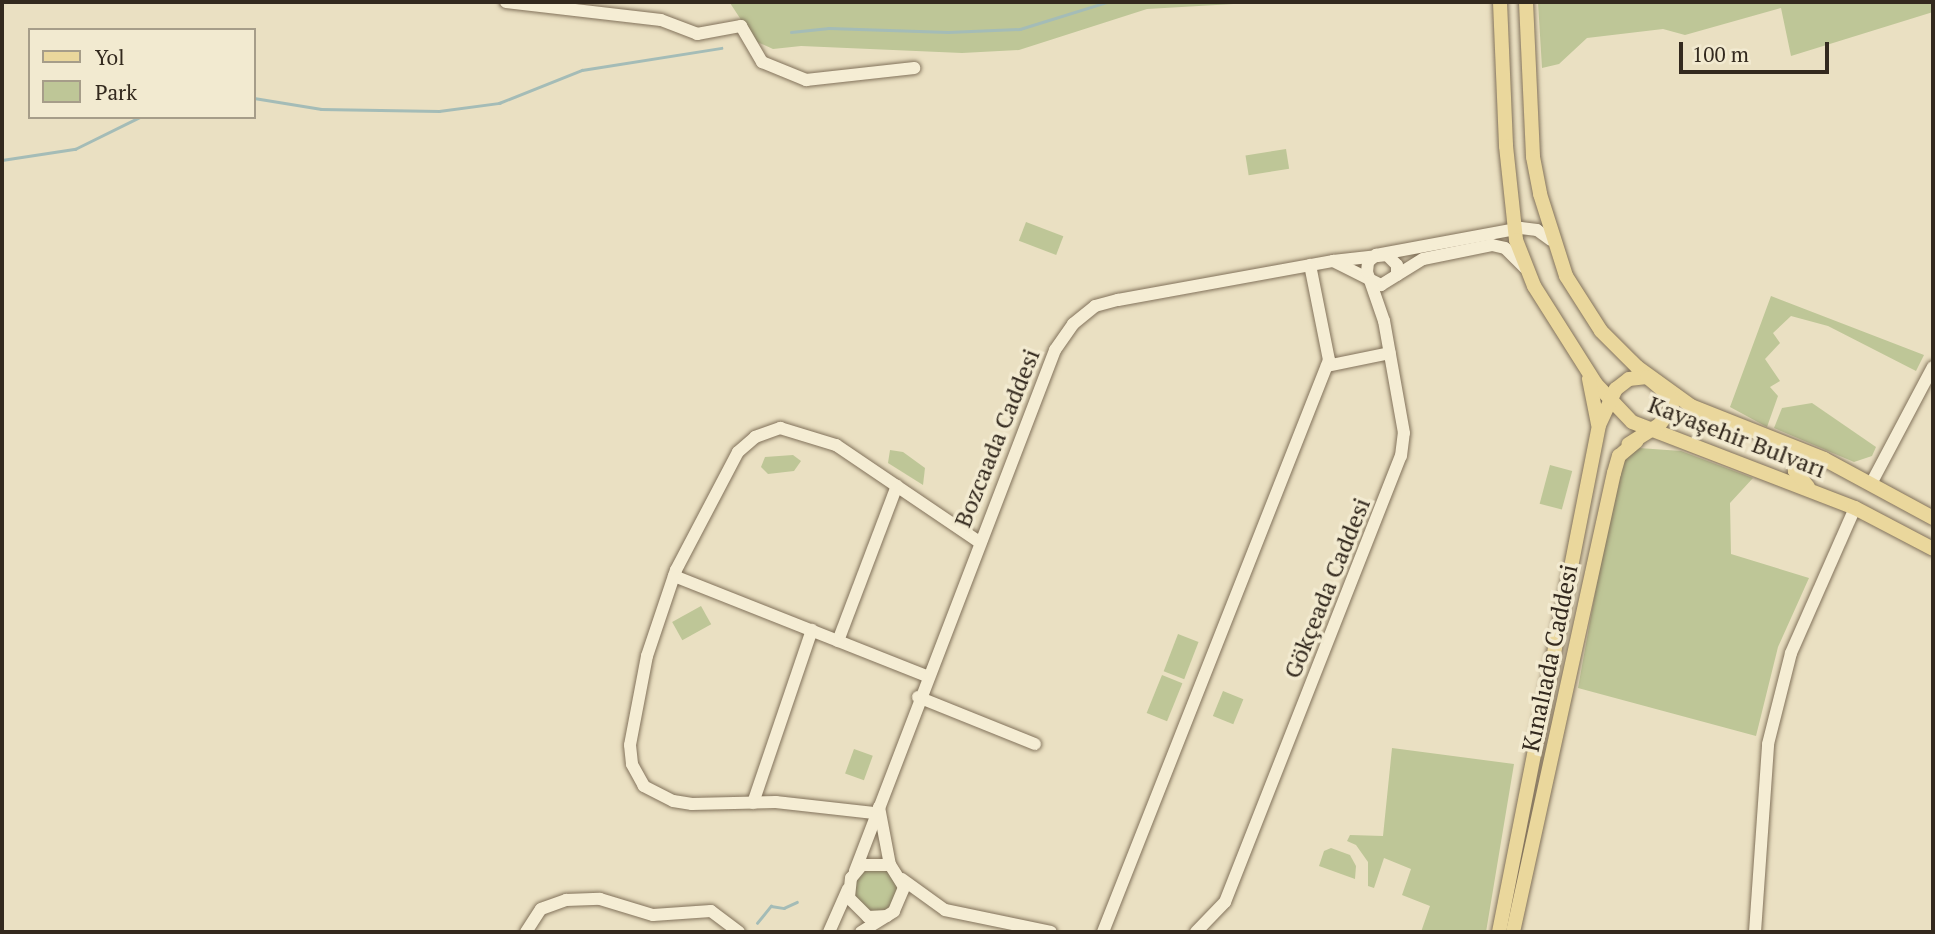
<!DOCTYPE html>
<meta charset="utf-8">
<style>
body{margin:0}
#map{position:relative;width:1935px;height:934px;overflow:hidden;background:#eae0c2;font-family:"PT Serif",serif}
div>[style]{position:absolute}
.green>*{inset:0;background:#bec697;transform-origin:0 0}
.round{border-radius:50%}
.stream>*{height:2.5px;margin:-1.25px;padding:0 1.25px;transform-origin:1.25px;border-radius:1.25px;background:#a4bcb7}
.roads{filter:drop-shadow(0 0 2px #82725b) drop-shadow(0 0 2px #82725b)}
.minor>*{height:12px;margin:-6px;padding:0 6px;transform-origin:6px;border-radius:6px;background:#f5edd4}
.major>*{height:14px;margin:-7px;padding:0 7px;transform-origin:7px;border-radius:7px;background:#ead79c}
span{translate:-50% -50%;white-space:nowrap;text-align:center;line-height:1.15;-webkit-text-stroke:7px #f2ead0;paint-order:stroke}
.street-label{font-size:24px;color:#33291e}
.frame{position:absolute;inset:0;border:4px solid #33291e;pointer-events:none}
.legend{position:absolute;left:28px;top:28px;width:228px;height:91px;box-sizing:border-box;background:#f2ead0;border:2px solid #a69d89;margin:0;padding:9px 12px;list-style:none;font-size:21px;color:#33291e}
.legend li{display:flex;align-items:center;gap:14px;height:35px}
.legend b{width:35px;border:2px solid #a69d89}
.scale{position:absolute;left:1679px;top:42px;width:150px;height:32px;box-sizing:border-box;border:4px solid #33291e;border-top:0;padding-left:9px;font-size:21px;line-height:24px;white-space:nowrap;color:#33291e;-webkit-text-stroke:5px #f2ead0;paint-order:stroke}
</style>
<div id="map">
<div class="green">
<div style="clip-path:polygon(1268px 2px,1147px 9px,1019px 50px,962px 53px,801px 46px,773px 49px,755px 41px,730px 3px)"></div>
<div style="clip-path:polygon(1538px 2px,1933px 2px,1933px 12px,1791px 56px,1781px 8px,1685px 35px,1663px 29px,1587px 38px,1559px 64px,1542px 68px)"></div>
<div style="left:1286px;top:149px;width:20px;height:41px;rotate:81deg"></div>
<div style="left:1026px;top:222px;width:40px;height:20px;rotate:21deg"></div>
<div style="clip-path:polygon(1771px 296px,1924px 355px,1916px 371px,1828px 326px,1791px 316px,1773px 333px,1780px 343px,1765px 359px,1780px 381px,1770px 387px,1778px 396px,1767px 427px,1730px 407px)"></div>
<div style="clip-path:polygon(1812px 403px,1876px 447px,1872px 456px,1854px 462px,1774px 428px,1782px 408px)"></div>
<div style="clip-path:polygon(1639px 448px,1681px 451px,1753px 478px,1730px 503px,1731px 554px,1809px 578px,1778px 647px,1756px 736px,1578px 688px,1610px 510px,1626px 456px)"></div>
<div style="clip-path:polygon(890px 450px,903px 452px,925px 468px,923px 485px,888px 463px)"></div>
<div style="clip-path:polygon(793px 455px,801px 461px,794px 471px,768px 474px,761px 467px,765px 457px)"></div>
<div style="left:1550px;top:465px;width:23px;height:40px;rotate:15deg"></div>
<div style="left:701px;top:606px;width:21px;height:33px;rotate:61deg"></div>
<div style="left:1178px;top:634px;width:22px;height:40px;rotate:21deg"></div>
<div style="left:1162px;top:675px;width:22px;height:41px;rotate:22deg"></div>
<div style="left:1223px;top:691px;width:22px;height:27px;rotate:22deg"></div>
<div style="clip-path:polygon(1392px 748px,1514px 764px,1486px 932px,1421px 932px,1430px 906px,1402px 895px,1411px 869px,1384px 858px,1374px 888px,1368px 886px,1368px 862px,1356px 845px,1347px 841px,1350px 835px,1383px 836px)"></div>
<div style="left:854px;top:749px;width:20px;height:26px;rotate:20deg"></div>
<div style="clip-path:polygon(1331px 848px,1350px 855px,1356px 866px,1355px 879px,1319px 866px,1324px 851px)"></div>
<div class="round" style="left:854px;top:868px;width:44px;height:44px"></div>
</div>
<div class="stream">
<div style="left:791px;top:32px;width:38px;rotate:-6deg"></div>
<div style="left:829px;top:28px;width:119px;rotate:1.9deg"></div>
<div style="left:948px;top:32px;width:72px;rotate:-2.4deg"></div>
<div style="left:1020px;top:29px;width:91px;rotate:-17.2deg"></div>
<div style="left:254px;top:98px;width:68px;rotate:9.3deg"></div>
<div style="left:321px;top:109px;width:118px;rotate:1deg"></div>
<div style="left:439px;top:111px;width:61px;rotate:-7.6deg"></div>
<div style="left:499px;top:103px;width:89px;rotate:-21.7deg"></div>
<div style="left:582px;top:70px;width:141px;rotate:-9deg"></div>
<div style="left:2px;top:160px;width:74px;rotate:-8.6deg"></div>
<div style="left:75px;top:149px;width:72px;rotate:-26.2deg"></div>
<div style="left:757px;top:923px;width:22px;rotate:-51deg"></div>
<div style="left:771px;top:906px;width:13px;rotate:9deg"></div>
<div style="left:784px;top:908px;width:14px;rotate:-25deg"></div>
</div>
<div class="roads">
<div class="minor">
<div style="left:506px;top:2px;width:156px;rotate:6.6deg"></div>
<div style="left:661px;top:20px;width:39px;rotate:21deg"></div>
<div style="left:697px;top:34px;width:45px;rotate:-10.3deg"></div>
<div style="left:741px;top:26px;width:42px;rotate:59.7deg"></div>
<div style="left:762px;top:62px;width:48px;rotate:22.2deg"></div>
<div style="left:806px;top:80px;width:109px;rotate:-6.3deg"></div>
<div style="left:1333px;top:261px;width:54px;rotate:26.6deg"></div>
<div style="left:1381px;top:285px;width:49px;rotate:-31.8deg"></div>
<div style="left:1423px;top:259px;width:70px;rotate:-11.5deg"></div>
<div style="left:1492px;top:245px;width:13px;rotate:13deg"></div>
<div style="left:1505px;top:248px;width:28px;rotate:45deg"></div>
<div style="left:1327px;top:366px;width:64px;rotate:-11.7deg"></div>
<div style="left:1872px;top:482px;width:130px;rotate:-62.1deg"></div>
<div style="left:674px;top:576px;width:271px;rotate:21.6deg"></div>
<div style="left:838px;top:641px;width:166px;rotate:-69.2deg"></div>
<div style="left:918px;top:697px;width:126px;rotate:21.9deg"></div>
<div style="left:753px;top:803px;width:183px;rotate:-71.2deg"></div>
<div style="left:879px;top:807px;width:59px;rotate:79.3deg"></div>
<div style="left:874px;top:813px;width:99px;rotate:-173.6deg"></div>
<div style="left:776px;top:802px;width:84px;rotate:178.6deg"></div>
<div style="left:692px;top:804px;width:19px;rotate:-171deg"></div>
<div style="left:673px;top:801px;width:33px;rotate:-153deg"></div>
<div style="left:644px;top:786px;width:25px;rotate:-119deg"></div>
<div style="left:632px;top:764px;width:19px;rotate:-96deg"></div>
<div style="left:630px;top:745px;width:91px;rotate:-79.2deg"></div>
<div style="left:647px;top:656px;width:91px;rotate:-71.4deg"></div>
<div style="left:676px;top:570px;width:133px;rotate:-62.3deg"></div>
<div style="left:738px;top:452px;width:23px;rotate:-41deg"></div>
<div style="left:755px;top:437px;width:27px;rotate:-20deg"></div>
<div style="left:780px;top:428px;width:59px;rotate:16.9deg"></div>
<div style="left:836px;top:445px;width:173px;rotate:34.1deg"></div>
<div style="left:855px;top:871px;width:558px;rotate:-69deg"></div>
<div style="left:1055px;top:350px;width:32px;rotate:-55deg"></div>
<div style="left:1073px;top:324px;width:28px;rotate:-39deg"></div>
<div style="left:1095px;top:306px;width:24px;rotate:-15deg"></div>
<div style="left:1118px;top:300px;width:219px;rotate:-10.3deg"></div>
<div style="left:1333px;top:261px;width:54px;rotate:-6.3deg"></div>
<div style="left:1387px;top:255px;width:14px;rotate:45deg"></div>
<div style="left:1397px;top:265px;width:10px;rotate:90deg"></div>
<div style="left:902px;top:879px;width:53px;rotate:35.8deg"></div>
<div style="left:945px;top:910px;width:108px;rotate:11.7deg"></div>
<div style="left:526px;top:932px;width:27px;rotate:-57deg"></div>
<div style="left:541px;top:909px;width:27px;rotate:-20deg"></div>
<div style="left:566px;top:900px;width:34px;rotate:-2deg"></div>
<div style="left:600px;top:899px;width:55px;rotate:16.8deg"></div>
<div style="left:653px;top:915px;width:58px;rotate:-3.9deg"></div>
<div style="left:711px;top:911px;width:35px;rotate:37deg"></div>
<div style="left:829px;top:932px;width:47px;rotate:-66.2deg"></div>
<div style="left:861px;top:932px;width:39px;rotate:-32deg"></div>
<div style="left:894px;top:911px;width:26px;rotate:-67deg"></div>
<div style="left:904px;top:887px;width:26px;rotate:-122deg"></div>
<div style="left:890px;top:865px;width:28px;rotate:180deg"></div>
<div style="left:862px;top:865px;width:17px;rotate:130deg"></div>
<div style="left:851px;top:878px;width:20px;rotate:96deg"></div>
<div style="left:849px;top:898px;width:27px;rotate:45deg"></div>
<div style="left:868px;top:917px;width:19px;rotate:-3deg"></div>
<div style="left:1103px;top:932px;width:615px;rotate:-68.44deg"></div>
<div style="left:1329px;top:360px;width:97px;rotate:-101.3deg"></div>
<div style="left:1196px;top:932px;width:42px;rotate:-46deg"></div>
<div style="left:1225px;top:902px;width:479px;rotate:-68.5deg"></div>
<div style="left:1401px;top:456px;width:23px;rotate:-83deg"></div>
<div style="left:1404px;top:433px;width:114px;rotate:-100.1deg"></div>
<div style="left:1384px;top:321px;width:52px;rotate:-109.1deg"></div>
<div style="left:1367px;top:272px;width:10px;rotate:-84deg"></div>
<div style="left:1368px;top:262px;width:11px;rotate:-41deg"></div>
<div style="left:1376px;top:255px;width:147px;rotate:-10.5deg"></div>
<div style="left:1521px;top:228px;width:16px;rotate:7deg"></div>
<div style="left:1537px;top:230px;width:17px;rotate:36deg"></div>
<div style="left:1755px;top:932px;width:188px;rotate:-86deg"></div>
<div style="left:1768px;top:744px;width:94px;rotate:-75.8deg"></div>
<div style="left:1791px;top:653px;width:158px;rotate:-66.2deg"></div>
</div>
<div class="major">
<div style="left:1500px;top:2px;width:144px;rotate:87.6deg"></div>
<div style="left:1506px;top:146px;width:95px;rotate:83.9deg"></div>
<div style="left:1516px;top:240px;width:49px;rotate:68.6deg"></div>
<div style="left:1534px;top:286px;width:116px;rotate:57.7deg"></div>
<div style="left:1596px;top:384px;width:52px;rotate:46.5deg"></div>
<div style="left:1632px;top:422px;width:239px;rotate:21.1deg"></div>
<div style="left:1855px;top:508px;width:88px;rotate:27.7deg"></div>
<div style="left:1526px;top:2px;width:155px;rotate:87.4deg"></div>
<div style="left:1533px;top:157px;width:38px;rotate:79deg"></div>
<div style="left:1540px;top:194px;width:86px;rotate:72.4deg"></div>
<div style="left:1566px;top:276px;width:65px;rotate:57.5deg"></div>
<div style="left:1601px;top:331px;width:51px;rotate:45deg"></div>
<div style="left:1637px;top:367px;width:67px;rotate:35.8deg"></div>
<div style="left:1691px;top:406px;width:143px;rotate:21.7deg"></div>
<div style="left:1824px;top:459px;width:124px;rotate:28.4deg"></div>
<div style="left:1589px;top:379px;width:46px;rotate:78.7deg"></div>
<div style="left:1808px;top:487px;width:21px;rotate:-129deg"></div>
<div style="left:1795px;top:471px;width:10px;rotate:-90deg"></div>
<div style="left:1795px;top:461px;width:10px;rotate:-29deg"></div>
<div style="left:1804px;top:456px;width:11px;rotate:10deg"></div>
<div style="left:1499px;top:932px;width:517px;rotate:-78.84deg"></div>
<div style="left:1599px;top:425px;width:40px;rotate:-65deg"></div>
<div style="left:1616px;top:389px;width:16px;rotate:-38deg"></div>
<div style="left:1629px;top:379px;width:18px;rotate:-6deg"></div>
<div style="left:1647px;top:377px;width:31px;rotate:40deg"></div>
<div style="left:1671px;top:397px;width:11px;rotate:85deg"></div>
<div style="left:1672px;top:408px;width:21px;rotate:127deg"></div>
<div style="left:1659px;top:425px;width:36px;rotate:148deg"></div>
<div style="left:1513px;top:932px;width:470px;rotate:-77.6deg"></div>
<div style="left:1614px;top:473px;width:18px;rotate:-74deg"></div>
<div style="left:1619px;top:456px;width:23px;rotate:-40deg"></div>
</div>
</div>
<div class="street-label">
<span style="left:1737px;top:437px;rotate:21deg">Kayaşehir Bulvarı</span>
<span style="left:997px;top:438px;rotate:-68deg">Bozcaada Caddesi</span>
<span style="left:1327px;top:588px;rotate:-68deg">Gökçeada Caddesi</span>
<span style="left:1550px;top:658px;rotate:-78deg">Kınalıada Caddesi</span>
</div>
<div class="frame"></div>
<ul class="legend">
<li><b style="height:9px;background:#ead79c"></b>Yol</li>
<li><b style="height:19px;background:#bec697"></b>Park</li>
</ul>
<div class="scale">100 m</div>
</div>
